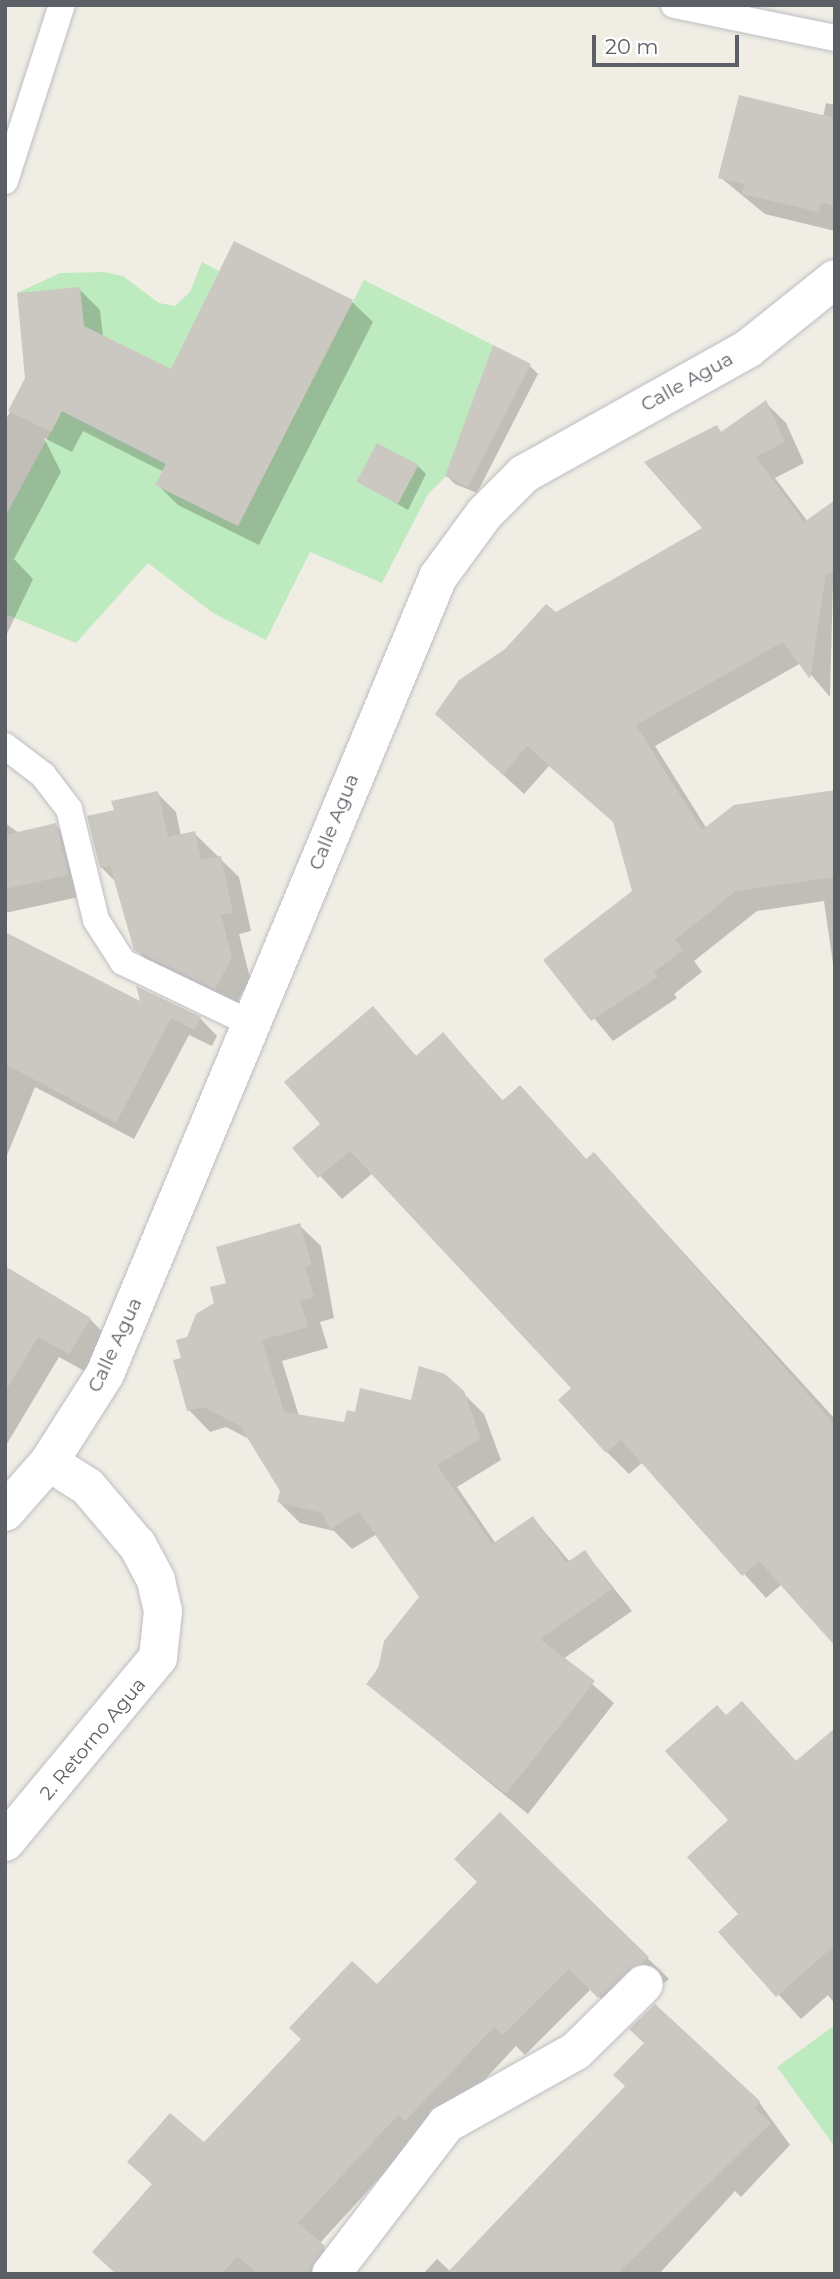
<!DOCTYPE html>
<style>
body{margin:0}
#map{position:relative;width:840px;height:2279px;overflow:hidden;background:#f0eee4;font-family:Montserrat,sans-serif}
div>[style]{position:absolute}
.green>*{inset:0;background:#beeabf}
.shadow>*{inset:0;background:#0003}
.building>*{inset:0;background:#cbc8c1;transform-origin:0 0}
.roads{filter:drop-shadow(0 0 2px #bcbec4) drop-shadow(0 0 2px #bcbec4)}
.lane>*{height:26px;margin:-13px;padding:0 13px;transform-origin:13px;border-radius:13px;background:#fff}
.street>*{height:38px;margin:-19px;padding:0 19px;transform-origin:19px;border-radius:19px;background:#fff}
.secondary>*{height:38px;margin:-19px;padding:0 19px;transform-origin:19px;border-radius:19px;background:#fff}
span{translate:-50% -50%;white-space:nowrap;text-align:center;line-height:1.15;-webkit-text-stroke:5px #fff;paint-order:stroke}
.street-label{font-size:19px;color:#5c6066}
.frame{position:absolute;inset:0;border:7px solid #5c6066;pointer-events:none}
.scale{position:absolute;left:592px;top:35px;width:147px;height:32px;box-sizing:border-box;border:4px solid #5c6066;border-top:0;padding-left:9px;font-size:21px;line-height:24px;white-space:nowrap;color:#5c6066;-webkit-text-stroke:5px #fff;paint-order:stroke}
</style>
<div id="map">
<div class="green">
<div style="clip-path:polygon(202px 262px,219px 271px,200px 311px,205px 387px,110px 339px,89px 379px,17px 293px,60px 273px,104px 272px,123px 276px,159px 303px,175px 306px,190px 292px)"></div>
<div style="clip-path:polygon(364px 280px,493px 345px,470px 408px,501px 422px,428px 494px,382px 583px,310px 552px,266px 640px,213px 613px,148px 563px,76px 643px,5px 614px,5px 517px,62px 411px,166px 464px,155px 485px,238px 526px)"></div>
<div style="clip-path:polygon(835px 2025px,835px 2147px,777px 2067px)"></div>
</div>
<div class="shadow">
<div style="clip-path:polygon(826px 103px,835px 105px,835px 231px,765px 214px,720px 177px,823px 117px)"></div>
<div style="clip-path:polygon(79px 289px,100px 310px,103px 337px,171px 372px,352px 302px,373px 322px,259px 545px,178px 505px,157px 484px,164px 472px,83px 431px,72px 452px,44px 438px,61px 472px,14px 559px,33px 579px,5px 638px,5px 421px)"></div>
<div style="clip-path:polygon(530px 366px,538px 374px,477px 493px,455px 484px,447px 476px)"></div>
<div style="clip-path:polygon(766px 403px,786px 423px,804px 463px,775px 478px,808px 522px,835px 503px,830px 697px,801px 663px,655px 746px,707px 829px,835px 792px,835px 978px,824px 901px,757px 911px,694px 961px,702px 972px,674px 994px,677px 998px,613px 1041px,546px 960px,634px 891px,616px 824px,549px 766px,524px 794px,437px 714px,555px 615px,705px 529px,717px 427px,722px 433px)"></div>
<div style="clip-path:polygon(418px 466px,426px 474px,408px 510px,359px 482px)"></div>
<div style="clip-path:polygon(157px 793px,176px 812px,181px 836px,194px 833px,239px 877px,251px 931px,239px 934px,250px 978px,235px 1007px,155px 968px,135px 949px,116px 882px,101px 867px,116px 812px)"></div>
<div style="clip-path:polygon(5px 823px,19px 833px,56px 825px,76px 846px,88px 895px,5px 913px)"></div>
<div style="clip-path:polygon(5px 947px,142px 1005px,200px 1018px,217px 1036px,212px 1046px,189px 1035px,134px 1139px,35px 1087px,5px 1160px)"></div>
<div style="clip-path:polygon(373px 1009px,417px 1057px,443px 1034px,504px 1102px,542px 1110px,587px 1160px,594px 1154px,835px 1419px,835px 1644px,782px 1584px,766px 1598px,643px 1462px,629px 1474px,607px 1452px,573px 1388px,373px 1173px,342px 1199px,294px 1148px,322px 1124px)"></div>
<div style="clip-path:polygon(299px 1225px,321px 1246px,334px 1318px,320px 1322px,328px 1348px,282px 1361px,299px 1416px,345px 1424px,356px 1414px,462px 1392px,484px 1414px,501px 1460px,457px 1487px,496px 1544px,533px 1518px,570px 1562px,585px 1552px,632px 1611px,563px 1659px,614px 1703px,528px 1814px,368px 1684px,421px 1597px,377px 1534px,352px 1549px,334px 1531px,300px 1523px,279px 1502px,281px 1491px,251px 1440px,226px 1427px,210px 1432px,189px 1410px,183px 1359px,188px 1339px,228px 1284px)"></div>
<div style="clip-path:polygon(5px 1268px,90px 1319px,110px 1340px,90px 1374px,59px 1357px,5px 1447px)"></div>
<div style="clip-path:polygon(742px 1703px,797px 1762px,835px 1767px,835px 2004px,828px 1995px,801px 2019px,721px 1932px,741px 1914px,726px 1717px)"></div>
<div style="clip-path:polygon(500px 1815px,669px 1979px,621px 2018px,591px 1989px,525px 2055px,516px 2046px,427px 2141px,420px 2134px,319px 2244px,345px 2269px,341px 2274px,116px 2274px,94px 2252px,153px 2185px,129px 2162px,204px 2145px,377px 1986px,479px 1882px)"></div>
<div style="clip-path:polygon(759px 2102px,790px 2145px,741px 2197px,735px 2191px,659px 2274px,423px 2274px,437px 2259px,450px 2271px)"></div>
</div>
<div class="building">
<div style="clip-path:polygon(739px 95px,835px 118px,835px 206px,821px 203px,819px 212px,742px 194px,744px 184px,718px 178px)"></div>
<div style="clip-path:polygon(234px 241px,353px 300px,238px 526px,155px 485px,166px 464px,62px 411px,51px 432px,8px 411px,25px 378px,17px 293px,80px 287px,84px 326px,171px 369px)"></div>
<div style="clip-path:polygon(493px 345px,531px 364px,468px 487px,445px 476px)"></div>
<div style="clip-path:polygon(766px 400px,785px 442px,756px 457px,804px 522px,835px 500px,835px 571px,826px 574px,810px 679px,783px 642px,636px 725px,702px 830px,734px 805px,835px 790px,835px 877px,736px 891px,675px 940px,683px 950px,654px 972px,658px 977px,591px 1021px,543px 960px,632px 891px,613px 822px,527px 746px,503px 775px,435px 714px,459px 680px,505px 649px,546px 604px,556px 612px,702px 528px,644px 462px,717px 425px,721px 432px)"></div>
<div style="left:377px;top:443px;width:47px;height:44px;rotate:28deg"></div>
<div style="clip-path:polygon(158px 791px,168px 837px,195px 831px,201px 860px,221px 856px,233px 913px,221px 915px,232px 958px,215px 989px,134px 950px,110px 866px,100px 868px,87px 816px,114px 810px,111px 801px)"></div>
<div style="clip-path:polygon(56px 823px,69px 875px,5px 889px,5px 835px)"></div>
<div style="clip-path:polygon(5px 932px,140px 1001px,136px 986px,201px 1017px,194px 1030px,171px 1018px,116px 1123px,5px 1064px)"></div>
<div style="clip-path:polygon(373px 1006px,416px 1056px,443px 1032px,502px 1101px,520px 1085px,586px 1159px,594px 1152px,835px 1425px,835px 1646px,759px 1561px,742px 1576px,621px 1440px,606px 1453px,558px 1400px,571px 1388px,350px 1151px,318px 1178px,292px 1148px,320px 1124px,284px 1082px)"></div>
<div style="clip-path:polygon(300px 1223px,312px 1265px,305px 1267px,314px 1297px,300px 1301px,308px 1327px,262px 1340px,284px 1412px,344px 1422px,347px 1410px,355px 1412px,360px 1388px,411px 1400px,419px 1366px,445px 1374px,464px 1391px,481px 1439px,437px 1465px,492px 1544px,533px 1516px,566px 1563px,585px 1550px,612px 1589px,540px 1639px,595px 1681px,506px 1794px,366px 1684px,378px 1669px,384px 1641px,419px 1597px,359px 1512px,330px 1529px,322px 1513px,277px 1502px,280px 1491px,240px 1426px,203px 1407px,187px 1411px,173px 1360px,181px 1358px,176px 1340px,187px 1337px,196px 1314px,214px 1303px,210px 1287px,226px 1283px,216px 1247px)"></div>
<div style="clip-path:polygon(5px 1266px,91px 1318px,69px 1354px,38px 1337px,5px 1392px)"></div>
<div style="clip-path:polygon(742px 1701px,796px 1761px,835px 1728px,835px 1945px,776px 1997px,718px 1932px,738px 1914px,687px 1857px,728px 1820px,665px 1751px,717px 1705px,726px 1715px)"></div>
<div style="clip-path:polygon(500px 1812px,649px 1957px,598px 1998px,569px 1969px,503px 2035px,494px 2027px,405px 2121px,398px 2115px,298px 2223px,325px 2246px,308px 2274px,258px 2274px,237px 2256px,222px 2274px,116px 2274px,92px 2252px,152px 2184px,127px 2162px,170px 2113px,204px 2142px,301px 2039px,289px 2028px,352px 1961px,377px 1984px,477px 1882px,454px 1859px)"></div>
<div style="clip-path:polygon(655px 2004px,760px 2101px,755px 2108px,771px 2123px,617px 2274px,446px 2274px,625px 2086px,613px 2075px,644px 2043px,629px 2029px)"></div>
</div>
<div class="roads">
<div class="lane">
<div style="left:674px;top:5px;width:164px;rotate:11.6deg"></div>
<div style="left:5px;top:181px;width:185px;rotate:-72.1deg"></div>
<div style="left:5px;top:746px;width:48px;rotate:37.3deg"></div>
<div style="left:43px;top:775px;width:43px;rotate:52.6deg"></div>
<div style="left:69px;top:809px;width:114px;rotate:76.3deg"></div>
<div style="left:96px;top:920px;width:50px;rotate:57.3deg"></div>
<div style="left:123px;top:962px;width:143px;rotate:25.7deg"></div>
</div>
<div class="street">
<div style="left:5px;top:1842px;width:239px;rotate:-50.3deg"></div>
<div style="left:158px;top:1658px;width:47px;rotate:-83.9deg"></div>
<div style="left:163px;top:1611px;width:32px;rotate:-103deg"></div>
<div style="left:156px;top:1580px;width:40px;rotate:-118deg"></div>
<div style="left:137px;top:1545px;width:76px;rotate:-130.2deg"></div>
<div style="left:88px;top:1487px;width:46px;rotate:-147.3deg"></div>
<div style="left:331px;top:2274px;width:189px;rotate:-52.5deg"></div>
<div style="left:446px;top:2124px;width:149px;rotate:-29.3deg"></div>
<div style="left:576px;top:2051px;width:95px;rotate:-44.6deg"></div>
</div>
<div class="secondary">
<div style="left:5px;top:1512px;width:67px;rotate:-48.7deg"></div>
<div style="left:49px;top:1462px;width:104px;rotate:-57.5deg"></div>
<div style="left:105px;top:1374px;width:864px;rotate:-67.32deg"></div>
<div style="left:438px;top:577px;width:79px;rotate:-53.7deg"></div>
<div style="left:485px;top:513px;width:55px;rotate:-45deg"></div>
<div style="left:524px;top:474px;width:258px;rotate:-29.2deg"></div>
<div style="left:749px;top:348px;width:110px;rotate:-38.7deg"></div>
</div>
</div>
<div class="street-label">
<span style="left:687px;top:382px;rotate:-29deg">Calle Agua</span>
<span style="left:334px;top:822px;rotate:-68deg">Calle Agua</span>
<span style="left:115px;top:1345px;rotate:-65deg">Calle Agua</span>
<span style="left:93px;top:1739px;rotate:-50deg">2. Retorno Agua</span>
</div>
<div class="frame"></div>
<div class="scale">20 m</div>
</div>
